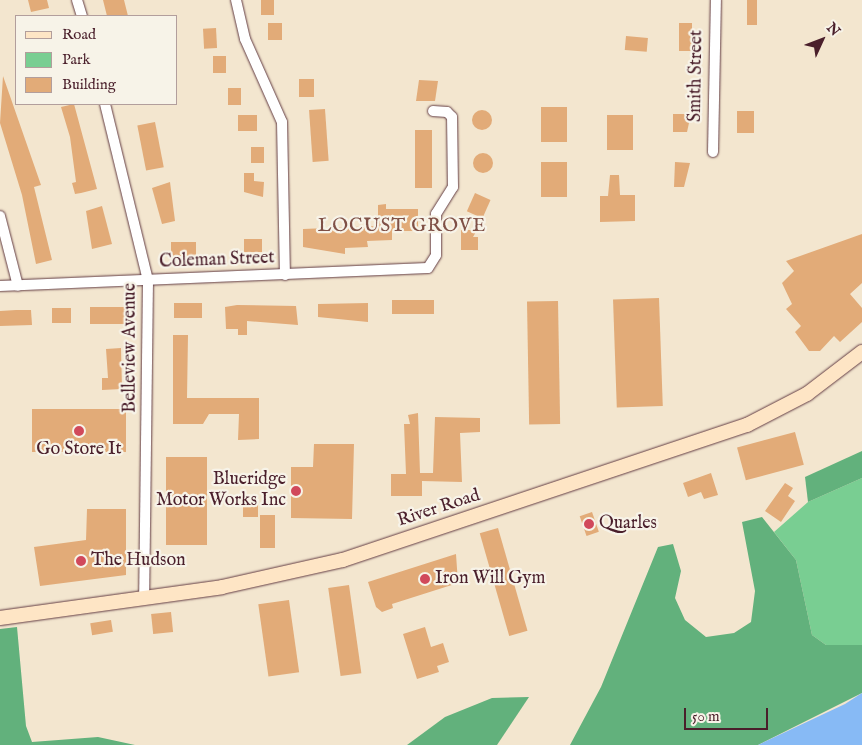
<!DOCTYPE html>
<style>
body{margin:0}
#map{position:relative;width:862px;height:745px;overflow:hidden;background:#f3e6cf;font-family:"IM FELL English",serif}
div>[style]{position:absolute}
.green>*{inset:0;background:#79ce92}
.forest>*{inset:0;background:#62b17c}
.water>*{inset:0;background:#87baf5}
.building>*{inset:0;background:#e2ab78;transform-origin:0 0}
.round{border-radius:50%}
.roads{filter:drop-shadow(0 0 1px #633d44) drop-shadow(0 0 1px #633d44)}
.street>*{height:10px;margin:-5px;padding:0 5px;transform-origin:5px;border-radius:5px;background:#fff}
.secondary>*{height:14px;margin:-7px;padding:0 7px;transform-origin:7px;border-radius:7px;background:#fee5c5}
.dots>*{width:14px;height:14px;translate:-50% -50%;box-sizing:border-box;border:2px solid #f7f3e8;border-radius:50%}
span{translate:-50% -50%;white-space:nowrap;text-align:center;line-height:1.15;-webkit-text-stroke:4.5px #f7f3e8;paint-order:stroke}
.street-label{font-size:18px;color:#4a1f2b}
.poi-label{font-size:18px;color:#4a1f2b}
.right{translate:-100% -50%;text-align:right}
.left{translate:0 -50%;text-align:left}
.neighbourhood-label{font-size:19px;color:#7f5046;letter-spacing:1px}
.legend{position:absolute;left:15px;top:15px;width:162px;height:90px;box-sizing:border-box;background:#f7f3e8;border:1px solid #b29e9c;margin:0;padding:6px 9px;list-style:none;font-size:15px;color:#4a1f2b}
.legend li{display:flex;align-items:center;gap:10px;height:25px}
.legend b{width:25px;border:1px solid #b29e9c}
.north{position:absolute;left:797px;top:15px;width:50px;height:50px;-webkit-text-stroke:4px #f7f3e8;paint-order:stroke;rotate:47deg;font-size:14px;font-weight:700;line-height:20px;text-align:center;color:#4a1f2b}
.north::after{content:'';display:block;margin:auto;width:18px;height:22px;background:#4a1f2b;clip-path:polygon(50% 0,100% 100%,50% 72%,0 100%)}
.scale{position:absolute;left:684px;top:708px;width:84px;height:22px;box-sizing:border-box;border:2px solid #4a1f2b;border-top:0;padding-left:6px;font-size:15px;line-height:18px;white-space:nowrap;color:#4a1f2b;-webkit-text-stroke:4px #f7f3e8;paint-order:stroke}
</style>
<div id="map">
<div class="green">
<div style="clip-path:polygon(862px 478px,862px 645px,826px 645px,812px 635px,796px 560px,774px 532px,808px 502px)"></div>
</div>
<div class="forest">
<div style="clip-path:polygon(862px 451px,862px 478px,808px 502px,805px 477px)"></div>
<div style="clip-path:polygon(762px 517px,796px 560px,812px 635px,826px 645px,862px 645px,862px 693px,758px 745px,570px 745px,601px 687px,658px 547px,673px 544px,681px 571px,675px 598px,685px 620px,706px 637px,734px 633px,751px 622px,755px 591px,742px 522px)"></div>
<div style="clip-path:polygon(17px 627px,26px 726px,32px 742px,98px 737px,135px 745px,0 745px,0 629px)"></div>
<div style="clip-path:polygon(529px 697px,497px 745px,407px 745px,445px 717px,492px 698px)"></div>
</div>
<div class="water">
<div style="clip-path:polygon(862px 693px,862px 745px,758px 745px,845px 704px)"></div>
</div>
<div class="building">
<div style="clip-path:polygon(28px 0,47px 0,49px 8px,31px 12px)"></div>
<div style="clip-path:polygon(103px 0,124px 0,128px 16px,107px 16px)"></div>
<div style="left:261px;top:0;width:13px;height:15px"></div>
<div style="left:747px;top:0;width:10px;height:25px"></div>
<div style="left:268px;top:23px;width:14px;height:17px"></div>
<div style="left:679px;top:23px;width:13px;height:28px"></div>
<div style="left:216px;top:28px;width:20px;height:13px;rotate:87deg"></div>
<div style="left:626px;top:36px;width:22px;height:14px;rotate:5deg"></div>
<div style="left:213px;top:56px;width:13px;height:17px"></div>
<div style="clip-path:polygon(3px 76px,41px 185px,34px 187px,52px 260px,36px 264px,22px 195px,0 123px)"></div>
<div style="left:299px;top:79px;width:15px;height:18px"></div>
<div style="clip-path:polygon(419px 80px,438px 81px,435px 101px,416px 101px)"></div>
<div style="left:228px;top:88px;width:13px;height:17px"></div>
<div style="clip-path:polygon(74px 104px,97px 189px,81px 193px,75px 194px,72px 183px,76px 182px,70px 137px,61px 107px)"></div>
<div style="left:567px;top:107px;width:35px;height:26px;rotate:90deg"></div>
<div style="left:325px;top:109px;width:52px;height:16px;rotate:86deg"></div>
<div class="round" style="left:472px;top:110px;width:20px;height:20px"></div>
<div style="left:737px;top:111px;width:17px;height:22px"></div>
<div style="clip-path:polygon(673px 114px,691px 114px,687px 132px,673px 132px)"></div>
<div style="left:238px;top:115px;width:19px;height:16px"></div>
<div style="left:607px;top:115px;width:26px;height:35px"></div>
<div style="left:155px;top:122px;width:46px;height:18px;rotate:79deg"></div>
<div style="left:415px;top:130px;width:17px;height:58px"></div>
<div style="left:251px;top:147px;width:13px;height:16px"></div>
<div class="round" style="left:473px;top:153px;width:20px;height:20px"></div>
<div style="left:541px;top:162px;width:26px;height:35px"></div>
<div style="clip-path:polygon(675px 162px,690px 163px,684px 187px,674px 187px)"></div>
<div style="clip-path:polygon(244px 173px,254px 173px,254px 181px,264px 182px,263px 197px,244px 192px)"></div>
<div style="clip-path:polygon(610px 175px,619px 175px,620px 195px,635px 195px,635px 221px,600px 222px,600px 196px,608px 196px)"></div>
<div style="clip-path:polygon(170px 182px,175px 221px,162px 224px,152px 188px)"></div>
<div style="left:475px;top:193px;width:17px;height:20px;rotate:24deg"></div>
<div style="clip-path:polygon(386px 204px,386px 209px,418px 209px,418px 231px,392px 231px,392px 240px,367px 241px,368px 247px,345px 248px,345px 254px,303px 247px,303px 229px,378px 226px,378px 205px)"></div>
<div style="clip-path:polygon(102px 206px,112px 244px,92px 249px,86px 211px)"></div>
<div style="clip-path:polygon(461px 230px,477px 230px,473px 237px,478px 237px,478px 250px,461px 250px)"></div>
<div style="clip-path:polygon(862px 234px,862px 283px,850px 294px,862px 308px,862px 322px,840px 342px,834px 336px,820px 351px,809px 351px,795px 332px,801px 326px,786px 309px,792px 304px,782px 283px,794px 271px,786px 261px)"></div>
<div style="left:244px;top:239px;width:18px;height:13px"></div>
<div style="left:196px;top:242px;width:15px;height:25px;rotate:90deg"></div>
<div style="left:659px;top:298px;width:108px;height:46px;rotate:88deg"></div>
<div style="left:434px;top:300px;width:14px;height:42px;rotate:90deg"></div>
<div style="left:558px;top:301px;width:123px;height:31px;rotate:89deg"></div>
<div style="left:174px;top:303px;width:28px;height:15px"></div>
<div style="clip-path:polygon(368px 303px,368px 322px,318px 317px,318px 304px)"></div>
<div style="clip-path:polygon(237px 305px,296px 306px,298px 325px,247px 321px,247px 335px,238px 335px,238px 329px,226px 329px,225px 307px)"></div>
<div style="left:90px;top:307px;width:36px;height:17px"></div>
<div style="left:52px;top:308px;width:19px;height:15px"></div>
<div style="clip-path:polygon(16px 310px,31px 310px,32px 325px,0 326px,0 311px)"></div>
<div style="clip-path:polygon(173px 335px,188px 335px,187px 398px,259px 398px,259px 439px,238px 440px,239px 414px,209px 414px,203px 424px,173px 424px)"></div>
<div style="clip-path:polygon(121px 348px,122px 389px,102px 390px,102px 378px,108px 378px,106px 349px)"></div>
<div style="left:32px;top:409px;width:94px;height:43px"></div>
<div style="clip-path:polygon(418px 413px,420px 473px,433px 473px,435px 417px,480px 418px,480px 432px,460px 433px,462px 482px,422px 481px,422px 496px,391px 496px,391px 474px,406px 474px,404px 424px,410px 424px,408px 415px)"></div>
<div style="left:795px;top:432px;width:34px;height:60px;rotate:75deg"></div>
<div style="clip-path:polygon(314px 444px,354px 444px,352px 519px,291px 518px,291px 467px,313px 467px)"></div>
<div style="left:166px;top:457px;width:41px;height:88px"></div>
<div style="clip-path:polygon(711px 473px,718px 495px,704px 499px,701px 492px,688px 497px,683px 483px)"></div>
<div style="clip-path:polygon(785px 483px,793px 488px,788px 496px,795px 501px,781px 522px,765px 511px)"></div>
<div style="left:243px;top:504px;width:15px;height:13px"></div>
<div style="clip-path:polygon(87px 509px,126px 509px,126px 575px,40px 586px,34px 547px,86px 540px)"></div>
<div style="left:592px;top:512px;width:21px;height:13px;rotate:71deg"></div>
<div style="left:260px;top:515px;width:15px;height:33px"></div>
<div style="left:498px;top:528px;width:107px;height:19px;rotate:74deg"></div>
<div style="clip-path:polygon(456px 554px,458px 583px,392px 604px,393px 608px,382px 612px,376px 607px,368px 582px)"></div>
<div style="left:349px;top:585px;width:89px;height:21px;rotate:82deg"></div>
<div style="left:289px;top:600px;width:73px;height:31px;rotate:82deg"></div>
<div style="left:171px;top:612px;width:20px;height:20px;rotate:84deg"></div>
<div style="left:111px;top:620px;width:12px;height:21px;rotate:81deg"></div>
<div style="clip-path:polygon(425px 627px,431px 647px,443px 643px,449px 662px,437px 666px,439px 672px,417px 679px,403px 634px)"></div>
</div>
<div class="roads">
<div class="street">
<div style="left:77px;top:0;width:17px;rotate:73deg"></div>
<div style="left:236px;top:0;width:40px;rotate:77deg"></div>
<div style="left:245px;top:39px;width:91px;rotate:66deg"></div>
<div style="left:282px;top:122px;width:153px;rotate:88.9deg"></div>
<div style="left:105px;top:104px;width:181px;rotate:76.3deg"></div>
<div style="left:148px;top:280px;width:317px;rotate:90.7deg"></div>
<div style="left:713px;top:152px;width:152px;rotate:-88.9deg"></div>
<div style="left:0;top:216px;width:72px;rotate:75.6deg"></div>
<div style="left:0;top:286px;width:428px;rotate:-2.4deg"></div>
<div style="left:428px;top:268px;width:15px;rotate:-58deg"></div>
<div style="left:436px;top:255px;width:41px;rotate:-90deg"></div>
<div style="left:436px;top:214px;width:32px;rotate:-58deg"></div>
<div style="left:453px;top:187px;width:70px;rotate:-90.8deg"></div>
<div style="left:452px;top:117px;width:7px;rotate:-135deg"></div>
<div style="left:447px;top:112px;width:14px;rotate:-176deg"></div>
</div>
<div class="secondary">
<div style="left:0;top:618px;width:224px;rotate:-7.9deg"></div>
<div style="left:222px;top:587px;width:124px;rotate:-12.6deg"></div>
<div style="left:343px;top:560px;width:426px;rotate:-18.5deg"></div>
<div style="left:747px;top:425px;width:68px;rotate:-27.3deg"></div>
<div style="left:807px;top:394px;width:69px;rotate:-37.4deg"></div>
</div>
</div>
<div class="dots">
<div style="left:79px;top:431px;background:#d1495b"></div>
<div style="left:296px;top:491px;background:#d1495b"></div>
<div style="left:589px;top:524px;background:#d1495b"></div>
<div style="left:81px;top:561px;background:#d1495b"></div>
<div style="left:425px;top:579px;background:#d1495b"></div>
</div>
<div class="street-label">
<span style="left:697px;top:76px;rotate:-89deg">Smith Street</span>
<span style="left:217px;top:261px;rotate:-2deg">Coleman Street</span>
<span style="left:131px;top:348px;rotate:-90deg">Belleview Avenue</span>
<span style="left:439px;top:509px;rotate:-18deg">River Road</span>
</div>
<div class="poi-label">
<span style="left:79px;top:450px">Go Store It</span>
<span class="right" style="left:286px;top:491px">Blueridge<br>Motor Works Inc</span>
<span class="left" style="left:599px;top:524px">Quarles</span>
<span class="left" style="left:91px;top:561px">The Hudson</span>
<span class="left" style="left:435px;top:579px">Iron Will Gym</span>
</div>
<div class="neighbourhood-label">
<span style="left:402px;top:227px">LOCUST GROVE</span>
</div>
<ul class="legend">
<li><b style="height:6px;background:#fee5c5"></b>Road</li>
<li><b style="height:14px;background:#79ce92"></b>Park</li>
<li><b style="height:14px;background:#e2ab78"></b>Building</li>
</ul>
<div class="north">N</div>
<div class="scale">50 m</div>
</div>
